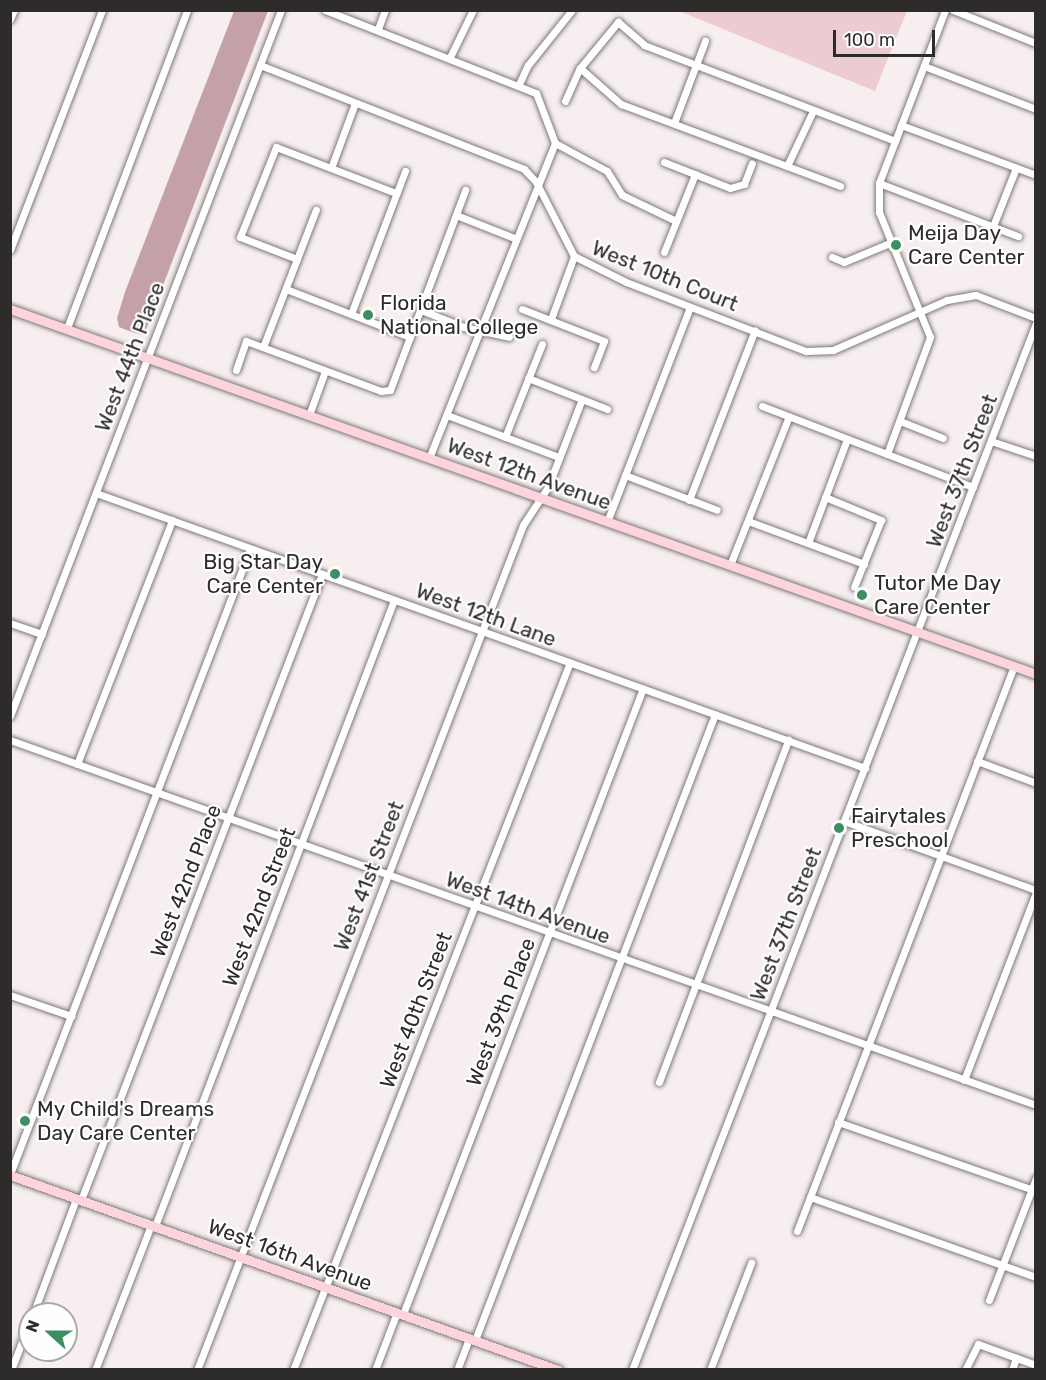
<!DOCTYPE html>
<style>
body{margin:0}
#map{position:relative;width:1046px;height:1380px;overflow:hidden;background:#f7eef0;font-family:Rubik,sans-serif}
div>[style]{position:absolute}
.green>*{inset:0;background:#edccd1}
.water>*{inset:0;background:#c4a1a7}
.roads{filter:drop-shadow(0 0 2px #7f7879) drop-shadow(0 0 2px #7f7879)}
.minor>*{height:7px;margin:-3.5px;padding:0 3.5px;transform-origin:3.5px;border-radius:3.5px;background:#fff}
.major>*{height:9px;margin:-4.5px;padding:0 4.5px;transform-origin:4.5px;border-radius:4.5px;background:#fcd4dc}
.dots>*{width:16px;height:16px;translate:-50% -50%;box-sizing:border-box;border:3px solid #fefefe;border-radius:50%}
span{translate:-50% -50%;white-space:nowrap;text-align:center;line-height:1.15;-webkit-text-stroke:4.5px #fefefe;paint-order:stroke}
.poi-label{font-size:21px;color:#2e2b2b}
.left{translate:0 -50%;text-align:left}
.right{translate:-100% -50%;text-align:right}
.street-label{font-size:21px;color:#2e2b2b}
.frame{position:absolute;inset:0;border:12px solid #2e2b2b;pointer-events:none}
.north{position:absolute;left:18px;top:1302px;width:60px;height:60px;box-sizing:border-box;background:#fefefe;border:2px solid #abaaaa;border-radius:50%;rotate:291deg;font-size:16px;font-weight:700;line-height:24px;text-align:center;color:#2e2b2b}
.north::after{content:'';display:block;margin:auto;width:21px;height:27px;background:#3d8f61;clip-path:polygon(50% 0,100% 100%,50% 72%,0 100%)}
.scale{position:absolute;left:833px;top:30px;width:102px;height:27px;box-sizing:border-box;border:3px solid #2e2b2b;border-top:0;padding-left:8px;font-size:18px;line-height:21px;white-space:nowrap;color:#2e2b2b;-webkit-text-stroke:4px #fefefe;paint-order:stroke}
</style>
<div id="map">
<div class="green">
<div style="clip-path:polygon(679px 11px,907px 11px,875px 91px)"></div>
</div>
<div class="water">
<div style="clip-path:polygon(234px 11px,268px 11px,146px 330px,142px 335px,129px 331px,119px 327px,117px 318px,125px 292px)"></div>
</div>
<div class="roads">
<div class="minor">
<div style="left:325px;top:10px;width:227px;rotate:21.5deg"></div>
<div style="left:536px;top:93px;width:53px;rotate:69.2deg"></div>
<div style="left:555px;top:143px;width:59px;rotate:28.3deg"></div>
<div style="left:607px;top:171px;width:28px;rotate:58deg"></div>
<div style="left:622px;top:195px;width:60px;rotate:25.7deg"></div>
<div style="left:953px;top:10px;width:89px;rotate:21.7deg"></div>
<div style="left:10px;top:19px;width:10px;rotate:-66deg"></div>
<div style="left:378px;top:29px;width:20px;rotate:-70deg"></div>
<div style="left:450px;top:57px;width:52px;rotate:-63.9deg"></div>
<div style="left:260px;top:65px;width:284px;rotate:21.5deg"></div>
<div style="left:524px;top:169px;width:18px;rotate:47deg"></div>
<div style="left:536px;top:182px;width:83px;rotate:62.8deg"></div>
<div style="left:574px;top:256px;width:58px;rotate:26.6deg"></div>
<div style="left:626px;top:282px;width:193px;rotate:21deg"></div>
<div style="left:806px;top:351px;width:27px;rotate:-2deg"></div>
<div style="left:833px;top:350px;width:124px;rotate:-23.7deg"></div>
<div style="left:947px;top:300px;width:29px;rotate:-10deg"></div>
<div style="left:976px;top:295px;width:64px;rotate:21deg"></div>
<div style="left:924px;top:66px;width:120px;rotate:21deg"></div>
<div style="left:580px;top:68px;width:55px;rotate:41.3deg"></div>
<div style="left:621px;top:104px;width:234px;rotate:20.5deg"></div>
<div style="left:519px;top:84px;width:21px;rotate:-65deg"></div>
<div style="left:528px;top:65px;width:70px;rotate:-51.3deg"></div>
<div style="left:565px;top:101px;width:36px;rotate:-66deg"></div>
<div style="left:580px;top:68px;width:60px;rotate:-50.4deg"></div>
<div style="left:618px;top:22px;width:35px;rotate:41deg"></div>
<div style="left:644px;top:45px;width:269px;rotate:20.9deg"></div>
<div style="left:674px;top:123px;width:88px;rotate:-69.3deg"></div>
<div style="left:901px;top:125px;width:144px;rotate:20.3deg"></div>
<div style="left:664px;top:162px;width:71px;rotate:21.5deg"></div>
<div style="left:730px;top:188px;width:15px;rotate:-16deg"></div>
<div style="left:744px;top:184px;width:22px;rotate:-69deg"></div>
<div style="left:787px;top:166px;width:61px;rotate:-64.7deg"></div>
<div style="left:331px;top:168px;width:69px;rotate:-69.7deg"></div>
<div style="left:879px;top:183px;width:149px;rotate:20.9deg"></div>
<div style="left:456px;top:215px;width:62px;rotate:21.6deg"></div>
<div style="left:993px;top:226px;width:62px;rotate:-68.4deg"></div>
<div style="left:10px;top:250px;width:257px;rotate:-69deg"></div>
<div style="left:664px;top:252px;width:84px;rotate:-68.3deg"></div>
<div style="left:832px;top:257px;width:13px;rotate:23deg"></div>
<div style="left:844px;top:262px;width:52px;rotate:-22.6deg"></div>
<div style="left:297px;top:259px;width:61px;rotate:-158.9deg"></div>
<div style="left:240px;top:237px;width:97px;rotate:-68.2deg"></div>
<div style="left:276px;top:147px;width:129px;rotate:21deg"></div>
<div style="left:286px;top:289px;width:133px;rotate:21.2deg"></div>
<div style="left:522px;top:309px;width:88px;rotate:21.3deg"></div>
<div style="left:604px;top:341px;width:28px;rotate:111deg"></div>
<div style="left:421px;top:310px;width:46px;rotate:21.6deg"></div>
<div style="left:464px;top:327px;width:46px;rotate:12.5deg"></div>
<div style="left:351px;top:314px;width:153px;rotate:-69.3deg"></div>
<div style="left:551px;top:319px;width:67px;rotate:-69.9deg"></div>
<div style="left:67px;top:328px;width:340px;rotate:-69.3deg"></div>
<div style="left:263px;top:347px;width:147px;rotate:-68.9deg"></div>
<div style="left:236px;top:370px;width:31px;rotate:-71deg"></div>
<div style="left:246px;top:341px;width:144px;rotate:20.3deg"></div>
<div style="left:381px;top:391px;width:9px;rotate:-6deg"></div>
<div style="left:390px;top:390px;width:214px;rotate:-69.4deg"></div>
<div style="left:528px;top:378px;width:85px;rotate:21.4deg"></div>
<div style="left:762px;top:406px;width:226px;rotate:21deg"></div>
<div style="left:309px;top:415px;width:47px;rotate:-70deg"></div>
<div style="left:447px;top:415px;width:120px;rotate:20.6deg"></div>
<div style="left:900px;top:421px;width:46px;rotate:21.6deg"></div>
<div style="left:505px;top:437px;width:100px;rotate:-68.3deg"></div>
<div style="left:991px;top:441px;width:47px;rotate:18.4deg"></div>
<div style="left:887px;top:454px;width:125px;rotate:-69.8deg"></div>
<div style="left:930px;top:337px;width:135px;rotate:-112.2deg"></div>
<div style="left:879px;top:212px;width:29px;rotate:-90deg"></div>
<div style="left:879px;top:183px;width:185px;rotate:-69.1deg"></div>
<div style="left:429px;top:458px;width:339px;rotate:-68.2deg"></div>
<div style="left:625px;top:475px;width:98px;rotate:20.8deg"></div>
<div style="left:96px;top:493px;width:817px;rotate:19.68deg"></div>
<div style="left:825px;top:497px;width:61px;rotate:22.3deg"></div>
<div style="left:881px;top:520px;width:72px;rotate:111.9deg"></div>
<div style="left:689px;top:500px;width:182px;rotate:-68.8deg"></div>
<div style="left:748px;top:521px;width:124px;rotate:20.3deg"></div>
<div style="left:607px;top:522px;width:230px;rotate:-68.9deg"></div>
<div style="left:808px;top:543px;width:111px;rotate:-69.4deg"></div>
<div style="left:730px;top:565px;width:160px;rotate:-68.4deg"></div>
<div style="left:10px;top:623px;width:34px;rotate:19deg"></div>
<div style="left:10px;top:716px;width:756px;rotate:-69deg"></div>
<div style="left:10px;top:740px;width:1089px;rotate:19.58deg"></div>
<div style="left:977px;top:761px;width:63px;rotate:20.4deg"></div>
<div style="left:77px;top:764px;width:262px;rotate:-68.7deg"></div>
<div style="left:844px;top:821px;width:204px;rotate:19.8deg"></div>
<div style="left:10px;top:995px;width:65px;rotate:19deg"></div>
<div style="left:964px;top:1080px;width:201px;rotate:-69deg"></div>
<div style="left:659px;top:1082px;width:366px;rotate:-69.3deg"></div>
<div style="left:838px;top:1122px;width:210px;rotate:19.2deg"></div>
<div style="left:10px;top:1174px;width:669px;rotate:-68.99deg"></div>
<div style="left:810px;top:1197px;width:240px;rotate:19.5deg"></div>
<div style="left:81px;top:1200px;width:671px;rotate:-68.94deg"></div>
<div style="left:155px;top:1226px;width:670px;rotate:-69.1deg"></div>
<div style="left:797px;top:1231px;width:605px;rotate:-68.99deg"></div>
<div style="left:989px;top:1300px;width:131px;rotate:-68.9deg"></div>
<div style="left:33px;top:1314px;width:123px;rotate:-69.5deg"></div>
<div style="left:403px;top:1314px;width:670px;rotate:-69.02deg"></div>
<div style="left:475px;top:1340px;width:670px;rotate:-69.02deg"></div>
<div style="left:11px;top:1370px;width:53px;rotate:-68.8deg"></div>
<div style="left:95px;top:1370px;width:155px;rotate:-68.9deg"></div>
<div style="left:197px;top:1370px;width:906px;rotate:-68.9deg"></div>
<div style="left:523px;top:525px;width:45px;rotate:-56.7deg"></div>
<div style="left:548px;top:487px;width:94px;rotate:-68.9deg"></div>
<div style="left:293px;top:1370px;width:760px;rotate:-68.63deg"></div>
<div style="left:375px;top:1370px;width:62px;rotate:-69.2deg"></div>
<div style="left:457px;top:1370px;width:34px;rotate:-69deg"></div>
<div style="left:632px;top:1370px;width:1122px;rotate:-68.9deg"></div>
<div style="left:710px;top:1370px;width:115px;rotate:-69deg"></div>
<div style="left:965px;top:1370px;width:29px;rotate:-63deg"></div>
<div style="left:978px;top:1344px;width:62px;rotate:19.9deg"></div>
<div style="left:1012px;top:1370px;width:13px;rotate:-72deg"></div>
</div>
<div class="major">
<div style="left:10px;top:309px;width:1089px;rotate:19.58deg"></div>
<div style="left:10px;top:1175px;width:582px;rotate:19.59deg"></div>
</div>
</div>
<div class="dots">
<div style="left:896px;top:245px;background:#3d8f61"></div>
<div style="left:368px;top:315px;background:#3d8f61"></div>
<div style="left:335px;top:574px;background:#3d8f61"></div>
<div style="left:862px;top:595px;background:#3d8f61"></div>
<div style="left:839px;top:828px;background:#3d8f61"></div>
<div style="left:25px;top:1121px;background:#3d8f61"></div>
</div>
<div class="poi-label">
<span class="left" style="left:908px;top:245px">Meija Day<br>Care Center</span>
<span class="left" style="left:380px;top:315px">Florida<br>National College</span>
<span class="right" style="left:323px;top:574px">Big Star Day<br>Care Center</span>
<span class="left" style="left:874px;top:595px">Tutor Me Day<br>Care Center</span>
<span class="left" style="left:851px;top:828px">Fairytales<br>Preschool</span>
<span class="left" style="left:37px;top:1121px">My Child's Dreams<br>Day Care Center</span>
</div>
<div class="street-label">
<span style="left:665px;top:276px;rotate:22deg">West 10th Court</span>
<span style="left:130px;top:357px;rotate:-69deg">West 44th Place</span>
<span style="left:962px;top:471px;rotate:-69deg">West 37th Street</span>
<span style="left:529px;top:474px;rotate:20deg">West 12th Avenue</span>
<span style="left:486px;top:615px;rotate:20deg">West 12th Lane</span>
<span style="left:369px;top:876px;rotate:-69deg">West 41st Street</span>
<span style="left:186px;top:881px;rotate:-69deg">West 42nd Place</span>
<span style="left:259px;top:907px;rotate:-69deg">West 42nd Street</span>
<span style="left:528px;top:908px;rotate:20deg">West 14th Avenue</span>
<span style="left:786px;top:924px;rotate:-69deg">West 37th Street</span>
<span style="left:416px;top:1010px;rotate:-69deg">West 40th Street</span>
<span style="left:501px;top:1012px;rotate:-69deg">West 39th Place</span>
<span style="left:290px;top:1255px;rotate:20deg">West 16th Avenue</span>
</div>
<div class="frame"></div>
<div class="north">N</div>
<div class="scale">100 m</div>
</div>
